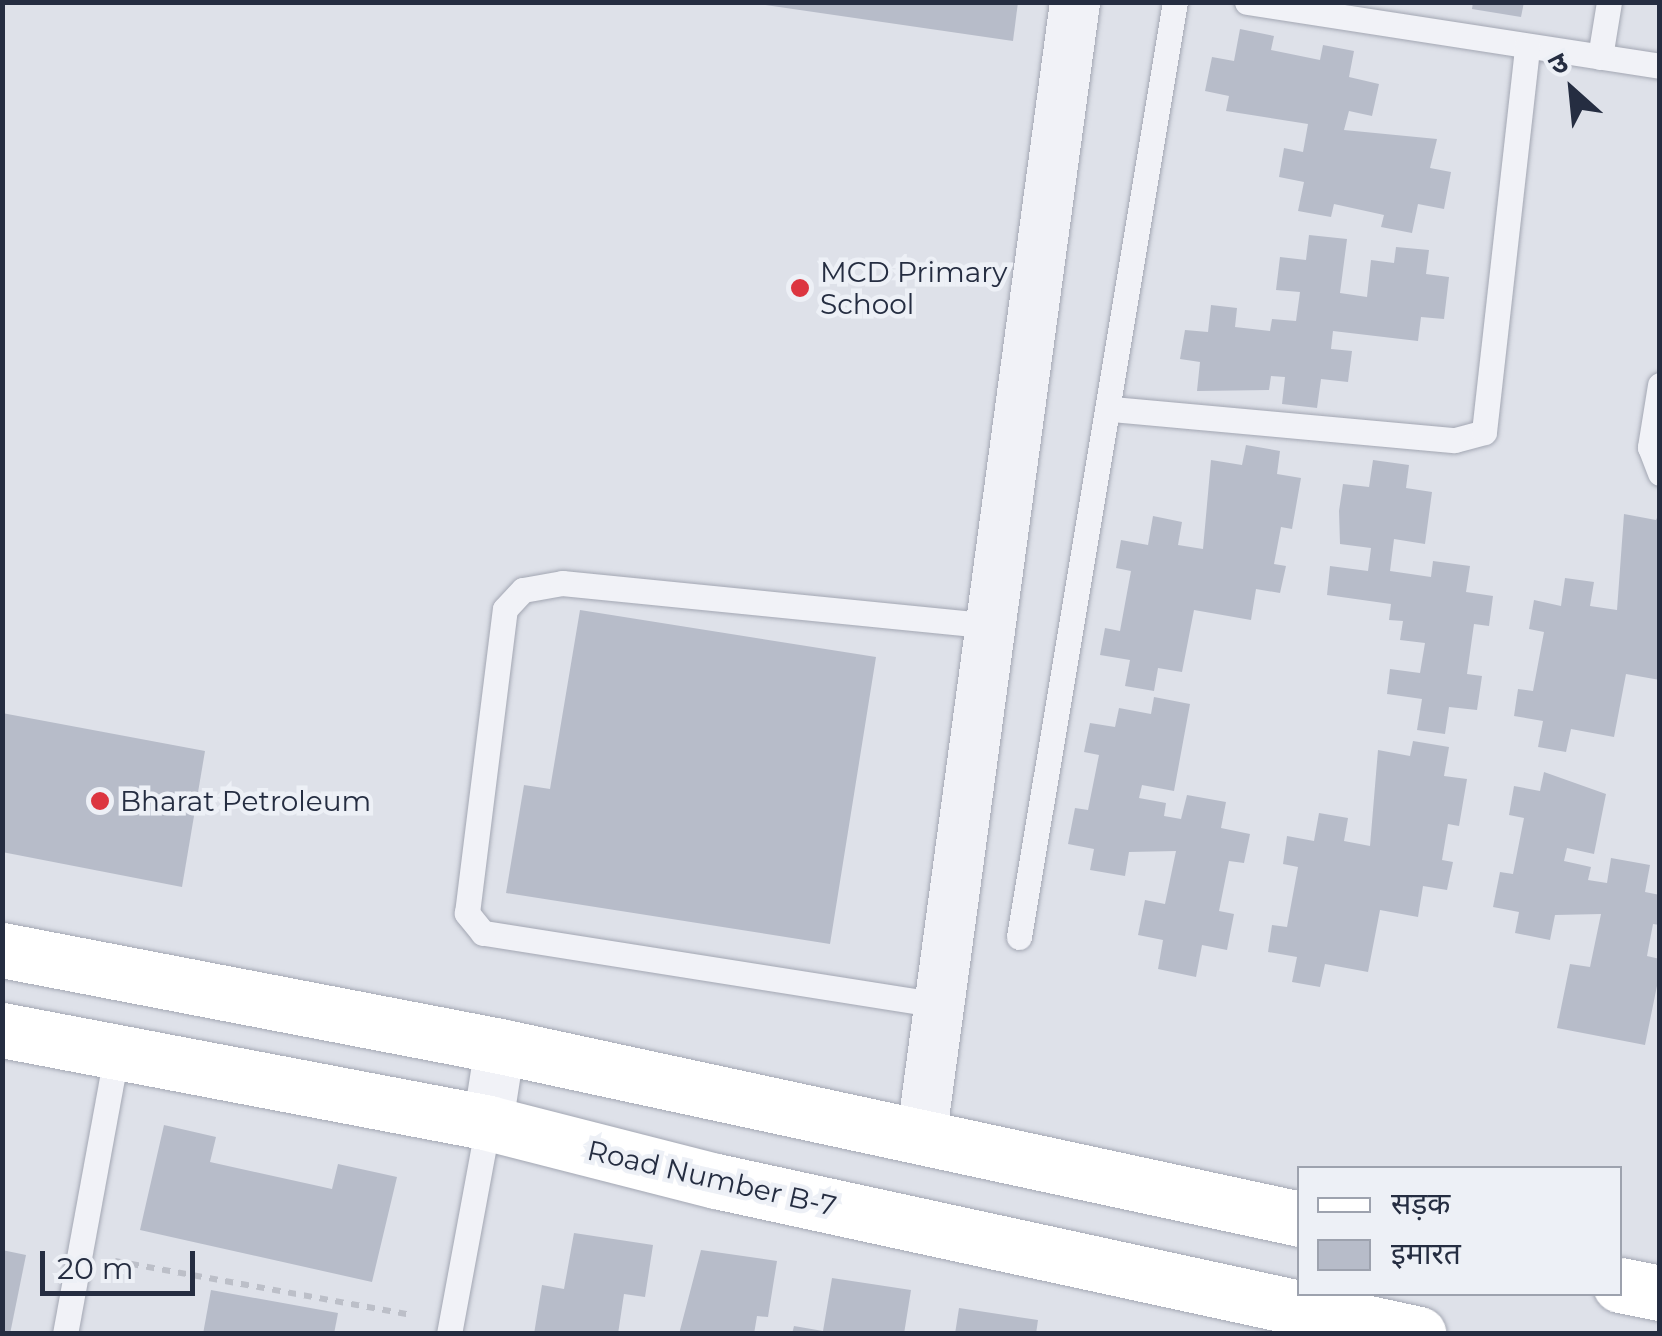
<!DOCTYPE html>
<meta charset="utf-8">
<style>
body{margin:0}
#map{position:relative;width:1662px;height:1336px;overflow:hidden;background:#dee1e9;font-family:Montserrat,"Noto Sans Devanagari",sans-serif}
div>[style]{position:absolute}
.building>*{inset:0;background:#b7bcc9}
.path>*{height:6px;margin-top:-3px;transform-origin:0;background:repeating-linear-gradient(90deg,#bcbfc8 0 8px,transparent 0 16px)}
.roads{filter:drop-shadow(0 0 2px #a3a7b3) drop-shadow(0 0 2px #a3a7b3)}
.lane>*{height:25px;margin:-12.5px;padding:0 12.5px;transform-origin:12.5px;border-radius:12.5px;background:#f1f2f7}
.street>*{height:50px;margin:-25px;padding:0 25px;transform-origin:25px;border-radius:25px;background:#f1f2f7}
.secondary>*{height:55px;margin:-27.5px;padding:0 27.5px;transform-origin:27.5px;border-radius:27.5px;background:#fff}
.dots>*{width:28px;height:28px;translate:-50% -50%;box-sizing:border-box;border:5px solid #edf0f6;border-radius:50%}
span{translate:-50% -50%;white-space:nowrap;text-align:center;line-height:1.15;-webkit-text-stroke:9px #edf0f6;paint-order:stroke}
.poi-label{font-size:28px;color:#252d41}
.left{translate:0 -50%;text-align:left}
.street-label{font-size:28px;color:#252d41}
.frame{position:absolute;inset:0;border:5px solid #252d41;pointer-events:none}
.legend{position:absolute;left:1297px;top:1166px;width:325px;height:130px;box-sizing:border-box;background:#edf0f6;border:2px solid #9da2ae;margin:0;padding:12px 18px;list-style:none;font-size:30px;color:#252d41}
.legend li{display:flex;align-items:center;gap:20px;height:50px}
.legend b{width:50px;border:2px solid #9da2ae}
.north{position:absolute;left:1522px;top:40px;width:100px;height:100px;-webkit-text-stroke:8px #edf0f6;paint-order:stroke;rotate:333deg;font-size:28px;font-weight:700;line-height:40px;text-align:center;color:#252d41}
.north::after{content:'';display:block;margin:auto;width:35px;height:45px;background:#252d41;clip-path:polygon(50% 0,100% 100%,50% 72%,0 100%)}
.scale{position:absolute;left:40px;top:1251px;width:155px;height:45px;box-sizing:border-box;border:5px solid #252d41;border-top:0;padding-left:12px;font-size:30px;line-height:35px;white-space:nowrap;color:#252d41;-webkit-text-stroke:8px #edf0f6;paint-order:stroke}
</style>
<div id="map">
<div class="building">
<div style="clip-path:polygon(745px 2px,1018px 2px,1013px 41px)"></div>
<div style="clip-path:polygon(1473px 2px,1524px 2px,1521px 17px,1472px 9px)"></div>
<div style="clip-path:polygon(1240px 29px,1274px 36px,1271px 50px,1320px 60px,1323px 45px,1354px 51px,1349px 77px,1379px 84px,1372px 116px,1349px 111px,1344px 130px,1437px 139px,1430px 168px,1451px 172px,1444px 209px,1418px 204px,1412px 233px,1381px 227px,1384px 215px,1334px 204px,1331px 217px,1298px 211px,1304px 182px,1279px 177px,1284px 148px,1303px 152px,1308px 124px,1226px 111px,1229px 96px,1205px 91px,1212px 57px,1234px 61px)"></div>
<div style="clip-path:polygon(1309px 235px,1347px 239px,1340px 293px,1367px 297px,1371px 260px,1394px 263px,1396px 247px,1429px 250px,1426px 274px,1449px 277px,1444px 319px,1421px 317px,1418px 341px,1333px 331px,1331px 349px,1352px 351px,1348px 382px,1321px 379px,1317px 408px,1282px 404px,1285px 377px,1271px 376px,1269px 390px,1197px 391px,1200px 362px,1180px 359px,1185px 330px,1208px 332px,1211px 305px,1237px 308px,1235px 327px,1270px 331px,1272px 319px,1296px 321px,1300px 292px,1276px 290px,1280px 257px,1306px 260px)"></div>
<div style="clip-path:polygon(1246px 445px,1280px 451px,1277px 474px,1301px 478px,1292px 529px,1281px 527px,1274px 564px,1286px 566px,1280px 593px,1256px 589px,1251px 620px,1194px 610px,1182px 672px,1158px 668px,1154px 691px,1125px 686px,1130px 660px,1100px 655px,1105px 628px,1120px 631px,1131px 571px,1116px 568px,1121px 540px,1148px 545px,1153px 516px,1182px 522px,1178px 545px,1203px 549px,1211px 460px,1242px 465px)"></div>
<div style="clip-path:polygon(1373px 460px,1409px 465px,1406px 488px,1432px 492px,1425px 544px,1394px 539px,1390px 571px,1431px 577px,1433px 561px,1470px 566px,1466px 592px,1493px 596px,1489px 626px,1474px 624px,1467px 674px,1482px 676px,1477px 710px,1449px 707px,1445px 734px,1417px 730px,1422px 699px,1387px 694px,1390px 669px,1420px 673px,1425px 643px,1400px 640px,1403px 621px,1389px 620px,1391px 604px,1327px 595px,1330px 566px,1368px 571px,1371px 548px,1340px 544px,1339px 511px,1343px 484px,1369px 487px)"></div>
<div style="clip-path:polygon(1660px 512px,1660px 680px,1626px 674px,1614px 737px,1571px 729px,1566px 752px,1538px 747px,1543px 721px,1514px 716px,1518px 689px,1533px 691px,1544px 632px,1529px 629px,1534px 600px,1561px 606px,1565px 578px,1594px 582px,1590px 606px,1617px 610px,1624px 514px,1656px 520px)"></div>
<div style="clip-path:polygon(580px 610px,876px 657px,830px 944px,506px 893px,524px 785px,550px 789px)"></div>
<div style="clip-path:polygon(1154px 697px,1190px 704px,1174px 791px,1142px 785px,1139px 798px,1166px 803px,1164px 816px,1181px 819px,1187px 795px,1226px 802px,1221px 828px,1250px 834px,1244px 863px,1229px 861px,1219px 911px,1234px 914px,1227px 950px,1202px 945px,1196px 977px,1158px 969px,1163px 940px,1138px 935px,1145px 900px,1165px 904px,1176px 851px,1129px 852px,1125px 876px,1090px 870px,1094px 849px,1068px 844px,1075px 808px,1088px 810px,1099px 755px,1084px 752px,1090px 723px,1115px 727px,1119px 708px,1151px 714px)"></div>
<div style="clip-path:polygon(2px 713px,205px 751px,182px 887px,2px 852px)"></div>
<div style="clip-path:polygon(1413px 741px,1449px 747px,1444px 776px,1467px 779px,1459px 826px,1448px 824px,1442px 860px,1453px 862px,1447px 890px,1423px 886px,1418px 917px,1380px 910px,1368px 972px,1325px 964px,1320px 987px,1292px 982px,1297px 957px,1268px 952px,1272px 925px,1287px 927px,1298px 867px,1283px 864px,1287px 836px,1314px 841px,1319px 813px,1348px 818px,1344px 841px,1370px 846px,1378px 750px,1410px 756px)"></div>
<div style="clip-path:polygon(1544px 772px,1606px 794px,1594px 854px,1567px 848px,1564px 861px,1591px 867px,1588px 880px,1607px 883px,1611px 858px,1650px 865px,1645px 892px,1660px 895px,1660px 925px,1653px 924px,1647px 956px,1660px 959px,1660px 971px,1645px 1045px,1557px 1028px,1570px 964px,1590px 967px,1601px 914px,1555px 915px,1550px 940px,1515px 933px,1519px 912px,1493px 907px,1500px 872px,1513px 874px,1524px 818px,1509px 815px,1514px 786px,1540px 791px)"></div>
<div style="clip-path:polygon(164px 1125px,216px 1137px,210px 1162px,332px 1189px,338px 1164px,397px 1177px,372px 1282px,140px 1230px)"></div>
<div style="clip-path:polygon(574px 1233px,653px 1245px,645px 1297px,624px 1294px,618px 1334px,534px 1334px,542px 1285px,564px 1289px)"></div>
<div style="clip-path:polygon(2px 1250px,26px 1255px,10px 1334px,2px 1334px)"></div>
<div style="clip-path:polygon(701px 1250px,777px 1261px,768px 1317px,757px 1316px,754px 1334px,679px 1334px)"></div>
<div style="clip-path:polygon(832px 1278px,911px 1290px,904px 1334px,792px 1334px,794px 1326px,823px 1331px)"></div>
<div style="clip-path:polygon(211px 1290px,338px 1313px,334px 1334px,203px 1334px)"></div>
<div style="clip-path:polygon(959px 1308px,1038px 1320px,1036px 1334px,955px 1334px)"></div>
</div>
<div class="path">
<div style="left:115px;top:1261px;width:303px;rotate:10.3deg"></div>
</div>
<div class="roads">
<div class="lane">
<div style="left:1247px;top:2px;width:418px;rotate:8.8deg"></div>
<div style="left:1600px;top:57px;width:56px;rotate:-80.7deg"></div>
<div style="left:1660px;top:385px;width:63px;rotate:99.2deg"></div>
<div style="left:1650px;top:447px;width:28px;rotate:69deg"></div>
<div style="left:1112px;top:409px;width:344px;rotate:5.2deg"></div>
<div style="left:1455px;top:440px;width:30px;rotate:-15deg"></div>
<div style="left:1484px;top:432px;width:388px;rotate:-83.6deg"></div>
<div style="left:1019px;top:937px;width:948px;rotate:-80.53deg"></div>
<div style="left:939px;top:1005px;width:462px;rotate:-171deg"></div>
<div style="left:483px;top:933px;width:26px;rotate:-129deg"></div>
<div style="left:467px;top:913px;width:306px;rotate:-82.9deg"></div>
<div style="left:505px;top:609px;width:26px;rotate:-47deg"></div>
<div style="left:523px;top:590px;width:40px;rotate:-10deg"></div>
<div style="left:562px;top:583px;width:431px;rotate:5.7deg"></div>
<div style="left:65px;top:1334px;width:287px;rotate:-79.6deg"></div>
<div style="left:449px;top:1334px;width:215px;rotate:-79.5deg"></div>
</div>
<div class="street">
<div style="left:488px;top:1123px;width:78px;rotate:-81.1deg"></div>
<div style="left:921px;top:1140px;width:1148px;rotate:-82.29deg"></div>
</div>
<div class="secondary">
<div style="left:2px;top:950px;width:507px;rotate:10.91deg"></div>
<div style="left:500px;top:1046px;width:818px;rotate:12.2deg"></div>
<div style="left:2px;top:1030px;width:495px;rotate:10.8deg"></div>
<div style="left:488px;top:1123px;width:235px;rotate:14.3deg"></div>
<div style="left:716px;top:1181px;width:719px;rotate:12.28deg"></div>
<div style="left:1620px;top:1285px;width:41px;rotate:11.3deg"></div>
</div>
</div>
<div class="dots">
<div style="left:800px;top:288px;background:#dc3540"></div>
<div style="left:100px;top:801px;background:#dc3540"></div>
</div>
<div class="poi-label">
<span class="left" style="left:820px;top:288px">MCD Primary<br>School</span>
<span class="left" style="left:120px;top:801px">Bharat Petroleum</span>
</div>
<div class="street-label">
<span style="left:712px;top:1178px;rotate:13deg">Road Number B-7</span>
</div>
<div class="frame"></div>
<ul class="legend">
<li><b style="height:12px;background:#fff"></b>सड़क</li>
<li><b style="height:28px;background:#b7bcc9"></b>इमारत</li>
</ul>
<div class="north">उ</div>
<div class="scale">20 m</div>
</div>
